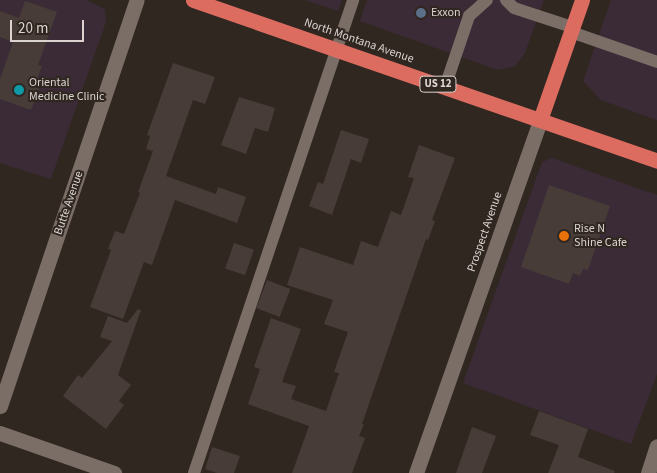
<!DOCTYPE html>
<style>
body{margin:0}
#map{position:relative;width:657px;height:473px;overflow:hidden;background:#312721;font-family:"Source Sans 3",sans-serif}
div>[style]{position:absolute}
.commercial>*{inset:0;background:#3b2b36}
.building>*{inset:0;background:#473c37;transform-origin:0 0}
.lane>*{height:12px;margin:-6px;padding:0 6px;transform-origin:6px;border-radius:6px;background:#7a6e67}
.street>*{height:15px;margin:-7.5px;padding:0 7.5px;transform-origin:7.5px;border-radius:7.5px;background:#7a6e67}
.highway>*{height:15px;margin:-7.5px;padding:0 7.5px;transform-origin:7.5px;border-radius:7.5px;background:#dd6c60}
.dots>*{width:14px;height:14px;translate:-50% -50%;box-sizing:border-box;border:2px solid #312721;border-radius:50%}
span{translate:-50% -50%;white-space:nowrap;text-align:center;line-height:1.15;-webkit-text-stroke:4px #312721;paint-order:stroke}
.shield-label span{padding:1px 4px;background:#312721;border:1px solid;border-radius:4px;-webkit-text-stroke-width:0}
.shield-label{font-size:11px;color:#dad3d0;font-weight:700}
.poi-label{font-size:12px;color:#dad3d0}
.left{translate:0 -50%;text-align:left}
.street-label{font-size:12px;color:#dad3d0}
.scale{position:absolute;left:10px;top:20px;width:74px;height:22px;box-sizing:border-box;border:2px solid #dad3d0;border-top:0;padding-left:6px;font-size:15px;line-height:18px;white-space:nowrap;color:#dad3d0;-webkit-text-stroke:4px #312721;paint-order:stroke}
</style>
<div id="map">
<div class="commercial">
<div style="clip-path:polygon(0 0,86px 0,105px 9px,106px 22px,51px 179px,0 163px)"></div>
<div style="clip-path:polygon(305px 0,342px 0,338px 11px)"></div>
<div style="clip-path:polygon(367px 0,544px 0,525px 53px,515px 66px,498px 70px,360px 21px)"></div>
<div style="clip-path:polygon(611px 0,657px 0,657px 120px,601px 100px,583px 81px)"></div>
<div style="clip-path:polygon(552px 158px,657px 195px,657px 374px,631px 444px,463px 383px,542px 162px)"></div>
</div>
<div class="building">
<div style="clip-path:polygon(25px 1px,57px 12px,38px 65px,42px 66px,37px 79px,42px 81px,31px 110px,0 99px,0 79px,13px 42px,0 37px,0 11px,19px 18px)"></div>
<div style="clip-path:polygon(173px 63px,215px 77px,205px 104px,193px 100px,166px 176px,216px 194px,218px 187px,246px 197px,237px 223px,175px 200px,152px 265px,144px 262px,123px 319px,90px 307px,111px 250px,108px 249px,115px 231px,124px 234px,140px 193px,138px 192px,153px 151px,146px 149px,150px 136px,147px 135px)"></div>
<div style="clip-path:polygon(239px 97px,275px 108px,268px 132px,255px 128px,246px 154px,221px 145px)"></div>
<div style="clip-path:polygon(341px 130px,369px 139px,361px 163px,351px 159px,332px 215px,309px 206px,318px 182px,323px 184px)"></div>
<div style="clip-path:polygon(419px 145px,455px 158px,432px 220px,435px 221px,428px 240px,426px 239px,362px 424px,364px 424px,359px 436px,365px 438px,352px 473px,292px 473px,309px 426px,248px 404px,260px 369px,254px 367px,271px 318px,301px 329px,282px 382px,296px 386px,291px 399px,326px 411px,339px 373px,334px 372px,348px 332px,324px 324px,333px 300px,287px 285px,300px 247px,353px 265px,361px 241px,378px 247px,391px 211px,401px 215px,414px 178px,408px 177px)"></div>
<div style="clip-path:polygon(549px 185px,610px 206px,588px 270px,583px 269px,580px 276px,573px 273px,569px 284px,521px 267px)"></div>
<div style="left:234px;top:243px;width:21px;height:27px;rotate:19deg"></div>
<div style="left:267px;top:280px;width:25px;height:30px;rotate:21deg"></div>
<div style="clip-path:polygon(138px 309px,141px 310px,118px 375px,131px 385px,119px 401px,124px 405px,106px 429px,63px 396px,78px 375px,82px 378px,112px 341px,100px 337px,108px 316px,127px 323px)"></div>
<div style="clip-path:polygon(539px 411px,588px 429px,578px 457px,615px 471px,614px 473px,548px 473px,559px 445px,530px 435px)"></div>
<div style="clip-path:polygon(472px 427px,496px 436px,482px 473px,456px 473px)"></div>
<div style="clip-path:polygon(212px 447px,240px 456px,234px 473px,217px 473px,205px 469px)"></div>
</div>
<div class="lane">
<div style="left:506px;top:0;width:11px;rotate:45deg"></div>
<div style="left:514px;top:8px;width:61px;rotate:18.1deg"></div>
<div style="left:571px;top:32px;width:91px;rotate:19.2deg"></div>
<div style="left:445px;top:87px;width:75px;rotate:-71.3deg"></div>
<div style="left:469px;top:16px;width:24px;rotate:-42deg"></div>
<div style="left:194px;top:473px;width:499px;rotate:-71.4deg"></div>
</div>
<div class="street">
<div style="left:0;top:406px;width:428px;rotate:-71.4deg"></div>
<div style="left:0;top:433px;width:121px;rotate:19.3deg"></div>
<div style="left:416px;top:473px;width:374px;rotate:-70.6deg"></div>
<div style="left:648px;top:473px;width:28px;rotate:-72deg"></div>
</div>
<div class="highway">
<div style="left:193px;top:0;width:491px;rotate:19.1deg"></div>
<div style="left:540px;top:120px;width:127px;rotate:-70.7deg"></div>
</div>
<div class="dots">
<div style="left:421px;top:13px;background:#5c6f8a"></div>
<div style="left:19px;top:90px;background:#0f9aa8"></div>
<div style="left:564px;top:236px;background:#e8710a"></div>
</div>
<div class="shield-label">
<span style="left:438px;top:84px">US 12</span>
</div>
<div class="poi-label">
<span class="left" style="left:431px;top:13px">Exxon</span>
<span class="left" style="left:29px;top:90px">Oriental<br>Medicine Clinic</span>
<span class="left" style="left:574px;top:236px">Rise N<br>Shine Cafe</span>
</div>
<div class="street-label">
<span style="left:359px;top:41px;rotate:19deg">North Montana Avenue</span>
<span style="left:69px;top:203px;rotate:-71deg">Butte Avenue</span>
<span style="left:485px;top:232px;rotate:-71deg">Prospect Avenue</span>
</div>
<div class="scale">20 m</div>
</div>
